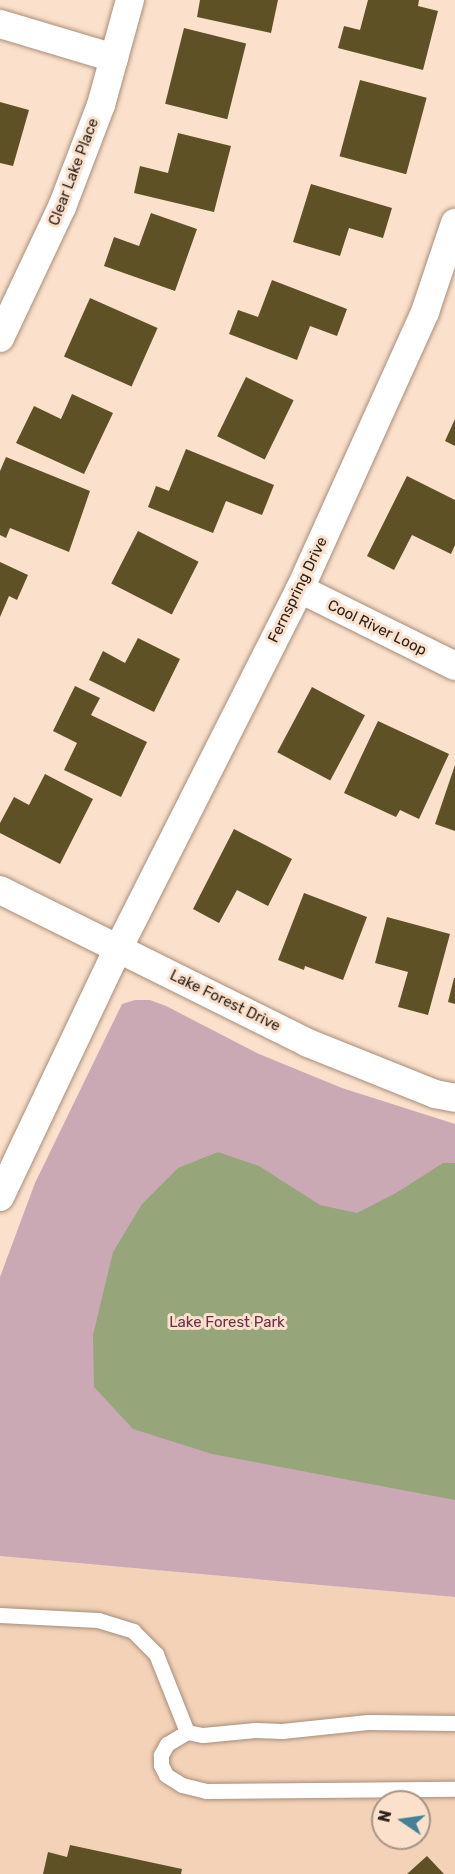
<!DOCTYPE html>
<style>
body{margin:0}
#map{position:relative;width:455px;height:1874px;overflow:hidden;background:#fbe0cb;font-family:Rubik,sans-serif}
div>[style]{position:absolute}
.built>*{inset:0;background:#f3d2b8}
.green>*{inset:0;background:#caa9b5}
.water>*{inset:0;background:#96a67a}
.building>*{inset:0;background:#5e5125;transform-origin:0 0}
.roads{filter:drop-shadow(0 0 2px #a78e7a) drop-shadow(0 0 2px #a78e7a)}
.service>*{height:15px;margin:-7.5px;padding:0 7.5px;transform-origin:7.5px;border-radius:7.5px;background:#fff}
.minor>*{height:28px;margin:-14px;padding:0 14px;transform-origin:14px;border-radius:14px;background:#fff}
span{translate:-50% -50%;white-space:nowrap;text-align:center;line-height:1.15;-webkit-text-stroke:6px #fbe0cb;paint-order:stroke}
.street-label{font-size:15px;color:#2b211a}
.park-label{font-size:15px;color:#6c2e4a}
.north{position:absolute;left:371px;top:1790px;width:60px;height:60px;box-sizing:border-box;background:#fbe0cb;border:2px solid #a89484;border-radius:50%;rotate:283deg;font-size:16px;font-weight:700;line-height:24px;text-align:center;color:#2b211a}
.north::after{content:'';display:block;margin:auto;width:21px;height:27px;background:#438196;clip-path:polygon(50% 0,100% 100%,50% 72%,0 100%)}
</style>
<div id="map">
<div class="built">
<div style="clip-path:polygon(evenodd,0 1556px,455px 1597px,455px 1874px,0 1874px,0 1556px,383px 1802px,419px 1802px,419px 1838px,383px 1838px,383px 1802px)"></div>
</div>
<div class="green">
<div style="clip-path:polygon(135px 1000px,150px 1000px,166px 1006px,259px 1054px,342px 1088px,455px 1124px,455px 1597px,0 1556px,0 1277px,35px 1183px,122px 1004px)"></div>
</div>
<div class="water">
<div style="clip-path:polygon(218px 1152px,259px 1166px,320px 1205px,357px 1213px,396px 1193px,443px 1163px,455px 1163px,455px 1500px,212px 1454px,133px 1429px,94px 1387px,93px 1335px,113px 1252px,142px 1204px,178px 1168px)"></div>
</div>
<div class="building">
<div style="clip-path:polygon(200px 0,278px 0,271px 33px,197px 17px)"></div>
<div style="clip-path:polygon(368px 0,419px 0,418px 6px,438px 11px,423px 70px,338px 48px,344px 26px,360px 30px)"></div>
<div style="left:184px;top:28px;width:64px;height:78px;rotate:14deg"></div>
<div style="left:360px;top:80px;width:69px;height:79px;rotate:15deg"></div>
<div style="clip-path:polygon(0 102px,29px 110px,13px 166px,0 163px)"></div>
<div style="clip-path:polygon(178px 133px,231px 146px,214px 212px,134px 193px,140px 166px,168px 173px)"></div>
<div style="clip-path:polygon(311px 184px,392px 208px,383px 238px,349px 228px,340px 256px,293px 242px)"></div>
<div style="clip-path:polygon(151px 213px,197px 229px,175px 291px,104px 266px,114px 237px,139px 246px)"></div>
<div style="clip-path:polygon(272px 280px,347px 309px,337px 336px,310px 326px,297px 360px,229px 334px,238px 310px,258px 317px)"></div>
<div style="left:90px;top:298px;width:74px;height:64px;rotate:24deg"></div>
<div style="left:246px;top:377px;width:53px;height:66px;rotate:26deg"></div>
<div style="clip-path:polygon(72px 394px,113px 413px,84px 474px,16px 443px,34px 406px,61px 419px)"></div>
<div style="clip-path:polygon(455px 419px,455px 446px,445px 441px)"></div>
<div style="clip-path:polygon(186px 449px,274px 485px,262px 515px,226px 501px,213px 533px,148px 507px,156px 486px,169px 491px)"></div>
<div style="clip-path:polygon(6px 457px,90px 491px,69px 552px,10px 528px,6px 538px,0 535px,0 471px)"></div>
<div style="clip-path:polygon(407px 476px,455px 500px,455px 545px,451px 554px,412px 535px,394px 570px,367px 556px)"></div>
<div style="left:138px;top:531px;width:68px;height:59px;rotate:27deg"></div>
<div style="clip-path:polygon(0 562px,28px 575px,17px 600px,9px 596px,0 617px)"></div>
<div style="clip-path:polygon(138px 638px,180px 659px,154px 712px,89px 680px,103px 651px,125px 663px)"></div>
<div style="clip-path:polygon(75px 686px,100px 698px,91px 715px,147px 742px,121px 797px,64px 770px,77px 743px,53px 731px)"></div>
<div style="left:312px;top:687px;width:60px;height:74px;rotate:28deg"></div>
<div style="clip-path:polygon(378px 721px,449px 754px,419px 819px,400px 810px,396px 817px,344px 793px)"></div>
<div style="clip-path:polygon(455px 765px,455px 831px,435px 824px)"></div>
<div style="clip-path:polygon(45px 774px,93px 799px,60px 864px,0 833px,0 823px,14px 797px,29px 805px)"></div>
<div style="clip-path:polygon(234px 829px,292px 859px,268px 906px,237px 890px,219px 923px,193px 909px)"></div>
<div style="clip-path:polygon(304px 893px,367px 917px,343px 980px,305px 966px,304px 970px,278px 960px)"></div>
<div style="clip-path:polygon(387px 917px,450px 934px,428px 1015px,398px 1007px,408px 972px,375px 963px)"></div>
<div style="clip-path:polygon(454px 978px,455px 978px,455px 1004px,448px 1002px)"></div>
<div style="clip-path:polygon(70px 1845px,182px 1869px,181px 1874px,43px 1874px,48px 1852px,67px 1857px)"></div>
<div style="clip-path:polygon(427px 1856px,444px 1874px,407px 1874px)"></div>
</div>
<div class="roads">
<div class="service">
<div style="left:0;top:1615px;width:98px;rotate:2.9deg"></div>
<div style="left:98px;top:1620px;width:37px;rotate:17deg"></div>
<div style="left:133px;top:1631px;width:33px;rotate:45deg"></div>
<div style="left:156px;top:1654px;width:84px;rotate:68.3deg"></div>
<div style="left:187px;top:1732px;width:16px;rotate:11deg"></div>
<div style="left:203px;top:1735px;width:52px;rotate:-5.5deg"></div>
<div style="left:255px;top:1730px;width:27px;rotate:2deg"></div>
<div style="left:282px;top:1731px;width:86px;rotate:-6deg"></div>
<div style="left:368px;top:1722px;width:87px;rotate:0.7deg"></div>
<div style="left:187px;top:1732px;width:23px;rotate:149deg"></div>
<div style="left:167px;top:1744px;width:13px;rotate:119deg"></div>
<div style="left:161px;top:1755px;width:10px;rotate:90deg"></div>
<div style="left:161px;top:1765px;width:11px;rotate:63deg"></div>
<div style="left:166px;top:1775px;width:19px;rotate:32deg"></div>
<div style="left:182px;top:1785px;width:25px;rotate:14deg"></div>
<div style="left:206px;top:1791px;width:249px;rotate:-0.5deg"></div>
</div>
<div class="minor">
<div style="left:0;top:24px;width:119px;rotate:16.6deg"></div>
<div style="left:0;top:338px;width:145px;rotate:-64.7deg"></div>
<div style="left:62px;top:207px;width:109px;rotate:-69.1deg"></div>
<div style="left:101px;top:105px;width:109px;rotate:-74.6deg"></div>
<div style="left:300px;top:589px;width:173px;rotate:26.4deg"></div>
<div style="left:0;top:890px;width:344px;rotate:26.4deg"></div>
<div style="left:308px;top:1043px;width:137px;rotate:21.9deg"></div>
<div style="left:435px;top:1094px;width:20px;rotate:11deg"></div>
<div style="left:0;top:1197px;width:275px;rotate:-64.6deg"></div>
<div style="left:118px;top:949px;width:403px;rotate:-63.2deg"></div>
<div style="left:300px;top:589px;width:304px;rotate:-65.7deg"></div>
<div style="left:425px;top:312px;width:94px;rotate:-71.4deg"></div>
</div>
</div>
<div class="street-label">
<span style="left:74px;top:172px;rotate:-69deg">Clear Lake Place</span>
<span style="left:298px;top:590px;rotate:-64deg">Fernspring Drive</span>
<span style="left:377px;top:628px;rotate:26deg">Cool River Loop</span>
<span style="left:225px;top:1001px;rotate:26deg">Lake Forest Drive</span>
</div>
<div class="park-label">
<span style="left:227px;top:1323px">Lake Forest Park</span>
</div>
<div class="north">N</div>
</div>
